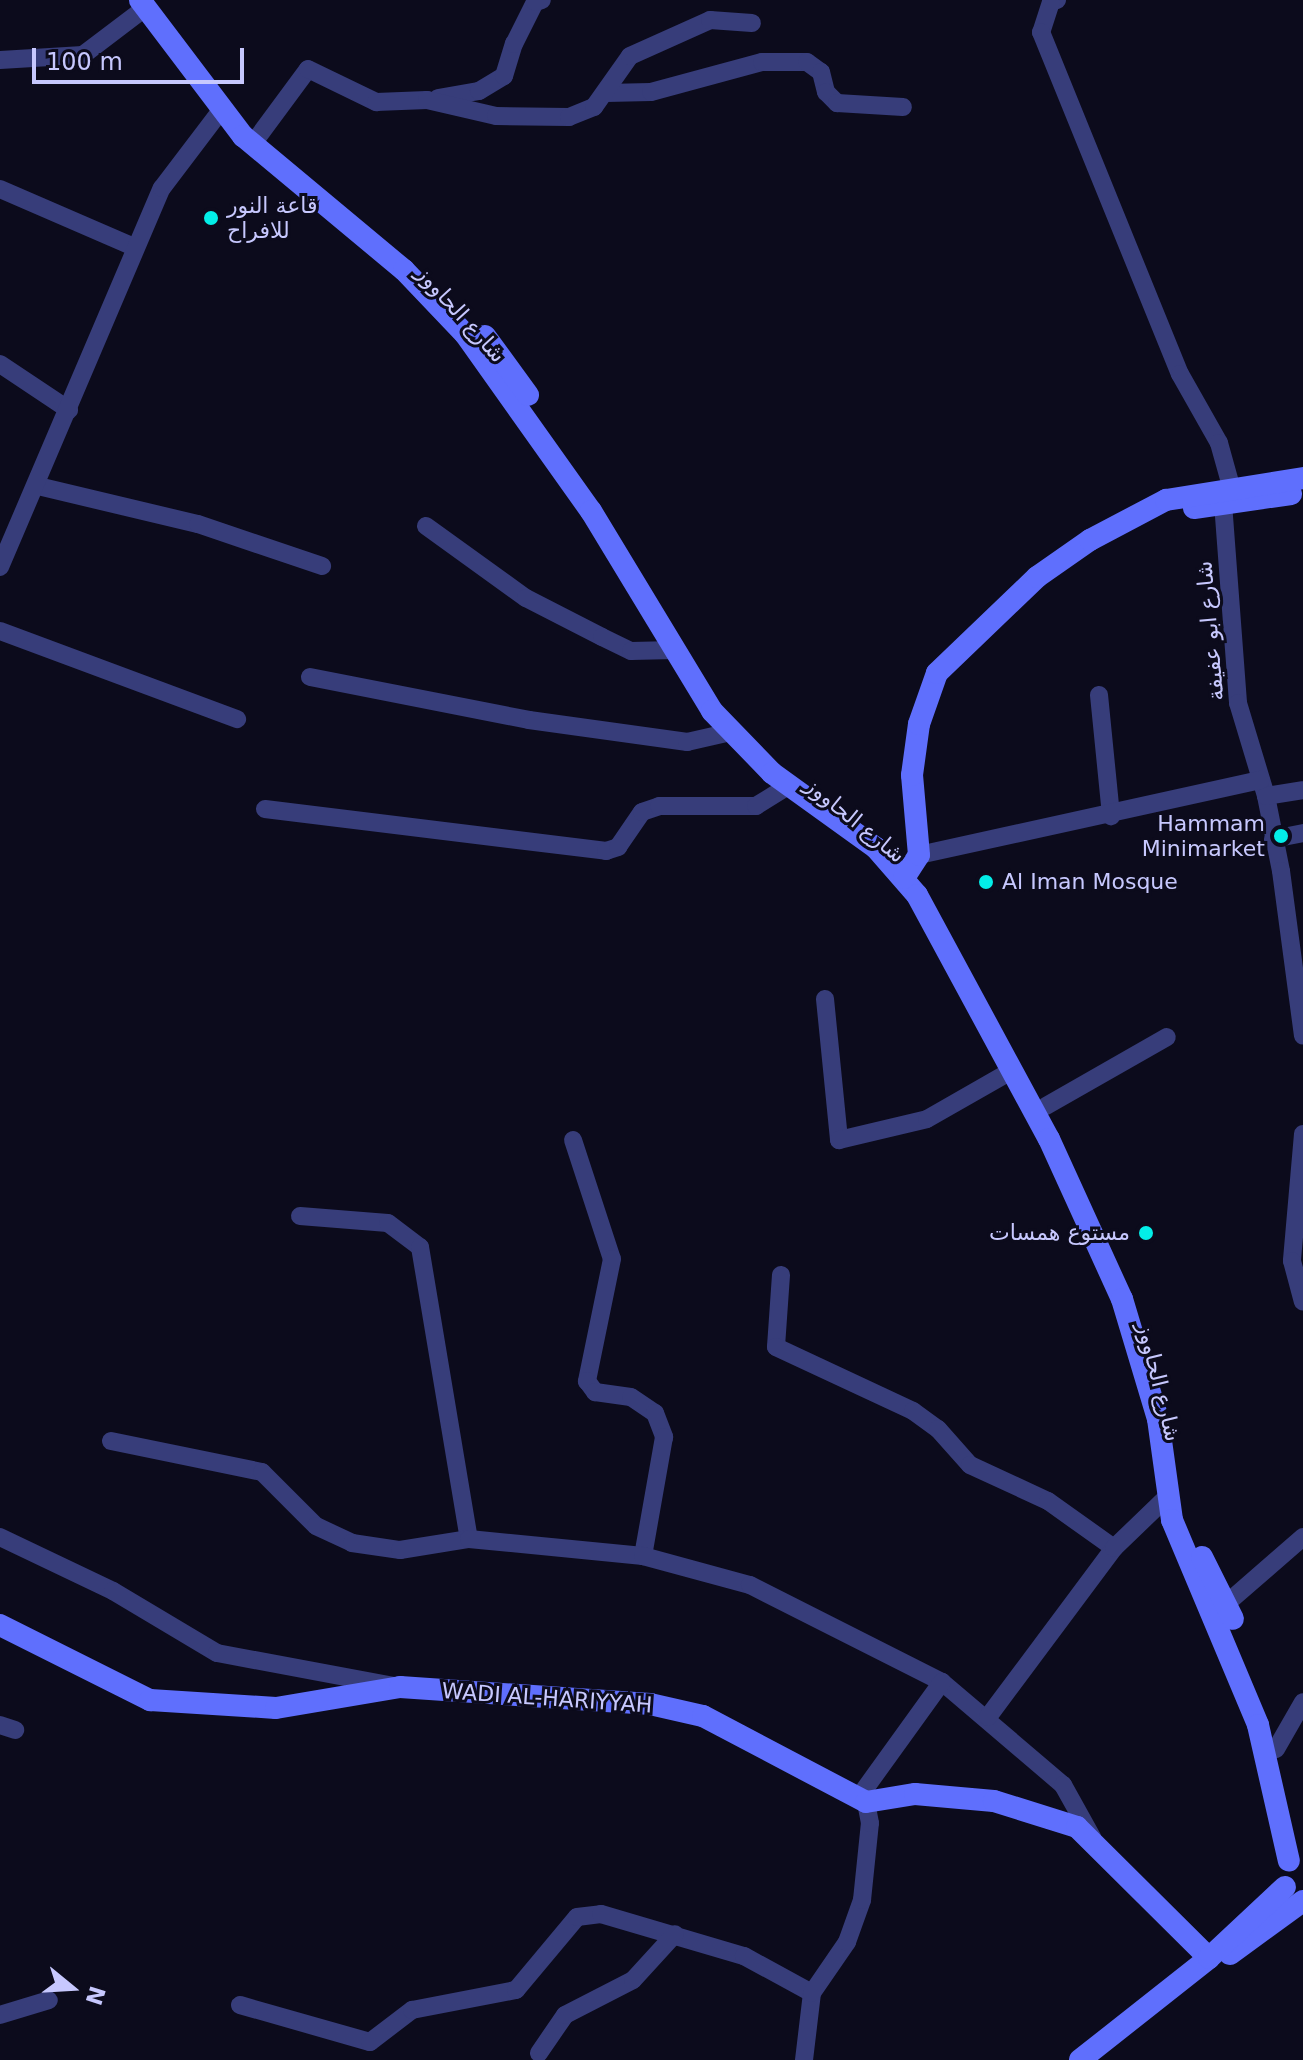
<!DOCTYPE html>
<meta charset="utf-8">
<style>
body{margin:0}
#map{position:relative;width:1303px;height:2060px;overflow:hidden;background:#0c0b1c;font-family:"DejaVu Sans",Vazirmatn,sans-serif}
div>[style]{position:absolute}
.minor>*{height:18px;margin:-9px;padding:0 9px;transform-origin:9px;border-radius:9px;background:#373d7a}
.secondary>*{height:22px;margin:-11px;padding:0 11px;transform-origin:11px;border-radius:11px;background:#5f6ffd}
.dots>*{width:22px;height:22px;translate:-50% -50%;box-sizing:border-box;border:4px solid #0c0b1c;border-radius:50%}
span{translate:-50% -50%;white-space:nowrap;text-align:center;line-height:1.15;-webkit-text-stroke:6px #0c0b1c;paint-order:stroke}
.poi-label{font-size:22px;color:#c7c8fe}
.left{translate:0 -50%;text-align:left}
.right{translate:-100% -50%;text-align:right}
.street-label{font-size:22px;color:#c7c8fe}
.north{position:absolute;left:32px;top:1948px;width:80px;height:80px;-webkit-text-stroke:6px #0c0b1c;paint-order:stroke;rotate:108deg;font-size:22px;font-weight:700;line-height:32px;text-align:center;color:#c7c8fe}
.north::after{content:'';display:block;margin:auto;width:28px;height:36px;background:#c7c8fe;clip-path:polygon(50% 0,100% 100%,50% 72%,0 100%)}
.scale{position:absolute;left:32px;top:48px;width:212px;height:36px;box-sizing:border-box;border:4px solid #c7c8fe;border-top:0;padding-left:10px;font-size:24px;line-height:28px;white-space:nowrap;color:#c7c8fe;-webkit-text-stroke:6px #0c0b1c;paint-order:stroke}
</style>
<div id="map">
<div class="minor">
<div style="left:1057px;top:0;width:6px;rotate:162deg"></div>
<div style="left:1051px;top:2px;width:32px;rotate:108deg"></div>
<div style="left:1041px;top:32px;width:369px;rotate:67.9deg"></div>
<div style="left:1180px;top:374px;width:79px;rotate:60.5deg"></div>
<div style="left:1219px;top:443px;width:45px;rotate:74.4deg"></div>
<div style="left:0;top:60px;width:83px;rotate:-3.4deg"></div>
<div style="left:83px;top:55px;width:78px;rotate:-37.2deg"></div>
<div style="left:606px;top:93px;width:45px;rotate:-1.3deg"></div>
<div style="left:651px;top:92px;width:115px;rotate:-15.1deg"></div>
<div style="left:762px;top:62px;width:45px"></div>
<div style="left:807px;top:62px;width:17px;rotate:36deg"></div>
<div style="left:821px;top:72px;width:21px;rotate:76deg"></div>
<div style="left:826px;top:92px;width:16px;rotate:45deg"></div>
<div style="left:837px;top:103px;width:66px;rotate:3.5deg"></div>
<div style="left:438px;top:98px;width:42px;rotate:-9.7deg"></div>
<div style="left:479px;top:91px;width:29px;rotate:-31deg"></div>
<div style="left:504px;top:76px;width:34px;rotate:-73deg"></div>
<div style="left:514px;top:44px;width:47px;rotate:-63.4deg"></div>
<div style="left:535px;top:2px;width:7px;rotate:-16deg"></div>
<div style="left:252px;top:145px;width:94px;rotate:-53.6deg"></div>
<div style="left:308px;top:69px;width:76px;rotate:25.9deg"></div>
<div style="left:376px;top:102px;width:51px;rotate:-2.2deg"></div>
<div style="left:427px;top:100px;width:71px;rotate:13.1deg"></div>
<div style="left:496px;top:116px;width:73px;rotate:0.8deg"></div>
<div style="left:569px;top:117px;width:27px;rotate:-22deg"></div>
<div style="left:594px;top:107px;width:62px;rotate:-54.8deg"></div>
<div style="left:630px;top:56px;width:88px;rotate:-24.2deg"></div>
<div style="left:710px;top:20px;width:42px;rotate:4.1deg"></div>
<div style="left:0;top:189px;width:146px;rotate:23.4deg"></div>
<div style="left:0;top:364px;width:83px;rotate:33.7deg"></div>
<div style="left:38px;top:486px;width:164px;rotate:13.4deg"></div>
<div style="left:198px;top:524px;width:131px;rotate:18.7deg"></div>
<div style="left:1223px;top:503px;width:201px;rotate:85.7deg"></div>
<div style="left:1238px;top:703px;width:97px;rotate:73.2deg"></div>
<div style="left:1266px;top:796px;width:76px;rotate:78.7deg"></div>
<div style="left:1281px;top:871px;width:166px;rotate:82.4deg"></div>
<div style="left:426px;top:526px;width:123px;rotate:35.8deg"></div>
<div style="left:526px;top:598px;width:85px;rotate:27.2deg"></div>
<div style="left:602px;top:637px;width:32px;rotate:26deg"></div>
<div style="left:631px;top:651px;width:43px;rotate:-1.3deg"></div>
<div style="left:0;top:567px;width:412px;rotate:-66.9deg"></div>
<div style="left:162px;top:188px;width:99px;rotate:-52.8deg"></div>
<div style="left:0;top:631px;width:253px;rotate:20.4deg"></div>
<div style="left:310px;top:677px;width:223px;rotate:11.1deg"></div>
<div style="left:529px;top:720px;width:160px;rotate:7.9deg"></div>
<div style="left:687px;top:742px;width:45px;rotate:-12.8deg"></div>
<div style="left:1099px;top:695px;width:122px;rotate:84.3deg"></div>
<div style="left:1266px;top:796px;width:37px;rotate:-9deg"></div>
<div style="left:265px;top:809px;width:344px;rotate:7deg"></div>
<div style="left:606px;top:851px;width:13px;rotate:-18deg"></div>
<div style="left:618px;top:847px;width:42px;rotate:-55.6deg"></div>
<div style="left:642px;top:812px;width:18px;rotate:-19deg"></div>
<div style="left:659px;top:806px;width:97px"></div>
<div style="left:756px;top:806px;width:39px;rotate:-32deg"></div>
<div style="left:1273px;top:839px;width:31px;rotate:-11deg"></div>
<div style="left:919px;top:855px;width:350px;rotate:-12.4deg"></div>
<div style="left:825px;top:999px;width:142px;rotate:84.3deg"></div>
<div style="left:839px;top:1140px;width:90px;rotate:-13.4deg"></div>
<div style="left:927px;top:1119px;width:97px;rotate:-29.7deg"></div>
<div style="left:1046px;top:1106px;width:139px;rotate:-29.7deg"></div>
<div style="left:1303px;top:1134px;width:127px;rotate:95deg"></div>
<div style="left:1292px;top:1261px;width:42px;rotate:75deg"></div>
<div style="left:573px;top:1140px;width:125px;rotate:71.9deg"></div>
<div style="left:612px;top:1259px;width:125px;rotate:101.6deg"></div>
<div style="left:587px;top:1381px;width:14px;rotate:54deg"></div>
<div style="left:595px;top:1392px;width:36px;rotate:8deg"></div>
<div style="left:631px;top:1397px;width:29px;rotate:34deg"></div>
<div style="left:655px;top:1413px;width:26px;rotate:69deg"></div>
<div style="left:664px;top:1437px;width:121px;rotate:100deg"></div>
<div style="left:300px;top:1216px;width:88px;rotate:4.5deg"></div>
<div style="left:388px;top:1223px;width:40px;rotate:37deg"></div>
<div style="left:420px;top:1247px;width:296px;rotate:80.5deg"></div>
<div style="left:781px;top:1275px;width:72px;rotate:94deg"></div>
<div style="left:776px;top:1347px;width:151px;rotate:25deg"></div>
<div style="left:913px;top:1411px;width:31px;rotate:36deg"></div>
<div style="left:938px;top:1429px;width:48px;rotate:48.4deg"></div>
<div style="left:970px;top:1465px;width:86px;rotate:24.8deg"></div>
<div style="left:1048px;top:1501px;width:81px;rotate:35.5deg"></div>
<div style="left:111px;top:1441px;width:154px;rotate:11.6deg"></div>
<div style="left:262px;top:1472px;width:76px;rotate:45deg"></div>
<div style="left:316px;top:1526px;width:40px;rotate:25deg"></div>
<div style="left:352px;top:1543px;width:49px;rotate:8.3deg"></div>
<div style="left:400px;top:1550px;width:70px;rotate:-9.1deg"></div>
<div style="left:469px;top:1539px;width:175px;rotate:5.6deg"></div>
<div style="left:643px;top:1556px;width:111px;rotate:15.2deg"></div>
<div style="left:750px;top:1585px;width:215px;rotate:26.8deg"></div>
<div style="left:942px;top:1682px;width:159px;rotate:40.4deg"></div>
<div style="left:1063px;top:1785px;width:60px;rotate:60.9deg"></div>
<div style="left:0;top:1537px;width:125px;rotate:25.5deg"></div>
<div style="left:113px;top:1591px;width:121px;rotate:30.8deg"></div>
<div style="left:217px;top:1653px;width:179px;rotate:10.6deg"></div>
<div style="left:1226px;top:1604px;width:102px;rotate:-41deg"></div>
<div style="left:988px;top:1717px;width:211px;rotate:-53.3deg"></div>
<div style="left:1114px;top:1548px;width:76px;rotate:-43.9deg"></div>
<div style="left:0;top:1725px;width:16px;rotate:18deg"></div>
<div style="left:1276px;top:1749px;width:54px;rotate:-60.1deg"></div>
<div style="left:859px;top:1797px;width:142px;rotate:-54.2deg"></div>
<div style="left:240px;top:2005px;width:135px;rotate:15.9deg"></div>
<div style="left:370px;top:2042px;width:53px;rotate:-37.3deg"></div>
<div style="left:412px;top:2010px;width:106px;rotate:-10.9deg"></div>
<div style="left:516px;top:1990px;width:95px;rotate:-50.1deg"></div>
<div style="left:577px;top:1917px;width:24px;rotate:-7deg"></div>
<div style="left:601px;top:1914px;width:149px;rotate:16.4deg"></div>
<div style="left:744px;top:1956px;width:77px;rotate:28.6deg"></div>
<div style="left:0;top:2015px;width:51px;rotate:-17deg"></div>
<div style="left:539px;top:2053px;width:46px;rotate:-55.6deg"></div>
<div style="left:565px;top:2015px;width:76px;rotate:-27.2deg"></div>
<div style="left:633px;top:1980px;width:62px;rotate:-47.6deg"></div>
<div style="left:804px;top:2060px;width:67px;rotate:-83.2deg"></div>
<div style="left:812px;top:1993px;width:62px;rotate:-55.5deg"></div>
<div style="left:847px;top:1942px;width:45px;rotate:-70.3deg"></div>
<div style="left:862px;top:1900px;width:77px;rotate:-84.1deg"></div>
<div style="left:870px;top:1823px;width:21px;rotate:-101deg"></div>
</div>
<div class="secondary">
<div style="left:140px;top:0;width:171px;rotate:52.9deg"></div>
<div style="left:243px;top:136px;width:209px;rotate:39.8deg"></div>
<div style="left:404px;top:270px;width:88px;rotate:46.4deg"></div>
<div style="left:465px;top:334px;width:217px;rotate:54.6deg"></div>
<div style="left:591px;top:511px;width:234px;rotate:58.8deg"></div>
<div style="left:712px;top:711px;width:86px;rotate:45.9deg"></div>
<div style="left:772px;top:773px;width:128px;rotate:35.8deg"></div>
<div style="left:876px;top:848px;width:62px;rotate:48.9deg"></div>
<div style="left:917px;top:895px;width:277px;rotate:61.6deg"></div>
<div style="left:1049px;top:1139px;width:176px;rotate:65.5deg"></div>
<div style="left:1122px;top:1299px;width:125px;rotate:73.3deg"></div>
<div style="left:1158px;top:1419px;width:102px;rotate:82.1deg"></div>
<div style="left:1172px;top:1520px;width:222px;rotate:67.2deg"></div>
<div style="left:1258px;top:1725px;width:139px;rotate:77.2deg"></div>
<div style="left:485px;top:336px;width:73px;rotate:53.9deg"></div>
<div style="left:1194px;top:508px;width:98px;rotate:-8.2deg"></div>
<div style="left:904px;top:878px;width:27px;rotate:-57deg"></div>
<div style="left:919px;top:855px;width:80px;rotate:-95deg"></div>
<div style="left:912px;top:775px;width:51px;rotate:-82.2deg"></div>
<div style="left:919px;top:724px;width:54px;rotate:-70.6deg"></div>
<div style="left:937px;top:673px;width:139px;rotate:-43.8deg"></div>
<div style="left:1037px;top:577px;width:65px;rotate:-34.9deg"></div>
<div style="left:1090px;top:540px;width:86px;rotate:-27.8deg"></div>
<div style="left:1166px;top:500px;width:139px;rotate:-9.1deg"></div>
<div style="left:1202px;top:1557px;width:69px;rotate:63.4deg"></div>
<div style="left:0;top:1625px;width:168px;rotate:26.6deg"></div>
<div style="left:150px;top:1700px;width:126px;rotate:3.6deg"></div>
<div style="left:276px;top:1708px;width:126px;rotate:-9.6deg"></div>
<div style="left:400px;top:1687px;width:251px;rotate:3.9deg"></div>
<div style="left:650px;top:1704px;width:54px;rotate:12.8deg"></div>
<div style="left:703px;top:1716px;width:184px;rotate:27.8deg"></div>
<div style="left:866px;top:1802px;width:50px;rotate:-9.3deg"></div>
<div style="left:915px;top:1794px;width:79px;rotate:5.1deg"></div>
<div style="left:994px;top:1801px;width:87px;rotate:17.4deg"></div>
<div style="left:1077px;top:1827px;width:186px;rotate:44.8deg"></div>
<div style="left:1230px;top:1954px;width:90px;rotate:-36deg"></div>
<div style="left:1080px;top:2060px;width:164px;rotate:-38.3deg"></div>
<div style="left:1209px;top:1958px;width:104px;rotate:-43.1deg"></div>
</div>
<div class="dots">
<div style="left:211px;top:218px;background:#03eee8"></div>
<div style="left:1281px;top:836px;background:#03eee8"></div>
<div style="left:986px;top:882px;background:#03eee8"></div>
<div style="left:1146px;top:1233px;background:#03eee8"></div>
</div>
<div class="poi-label">
<span class="left" style="left:227px;top:218px">قاعة النور<br>للافراح</span>
<span class="right" style="left:1265px;top:836px">Hammam<br>Minimarket</span>
<span class="left" style="left:1002px;top:882px">Al Iman Mosque</span>
<span class="right" style="left:1130px;top:1233px">مستوع همسات</span>
</div>
<div class="street-label">
<span style="left:461px;top:314px;rotate:48deg">شارع الحاووز</span>
<span style="left:1210px;top:631px;rotate:-95deg">شارع ابو عفيفة</span>
<span style="left:855px;top:820px;rotate:39deg">شارع الحاووز</span>
<span style="left:1159px;top:1382px;rotate:76deg">شارع الحاووز</span>
<span style="left:547px;top:1698px;rotate:4deg">WADI AL-HARIYYAH</span>
</div>
<div class="north">N</div>
<div class="scale">100 m</div>
</div>
